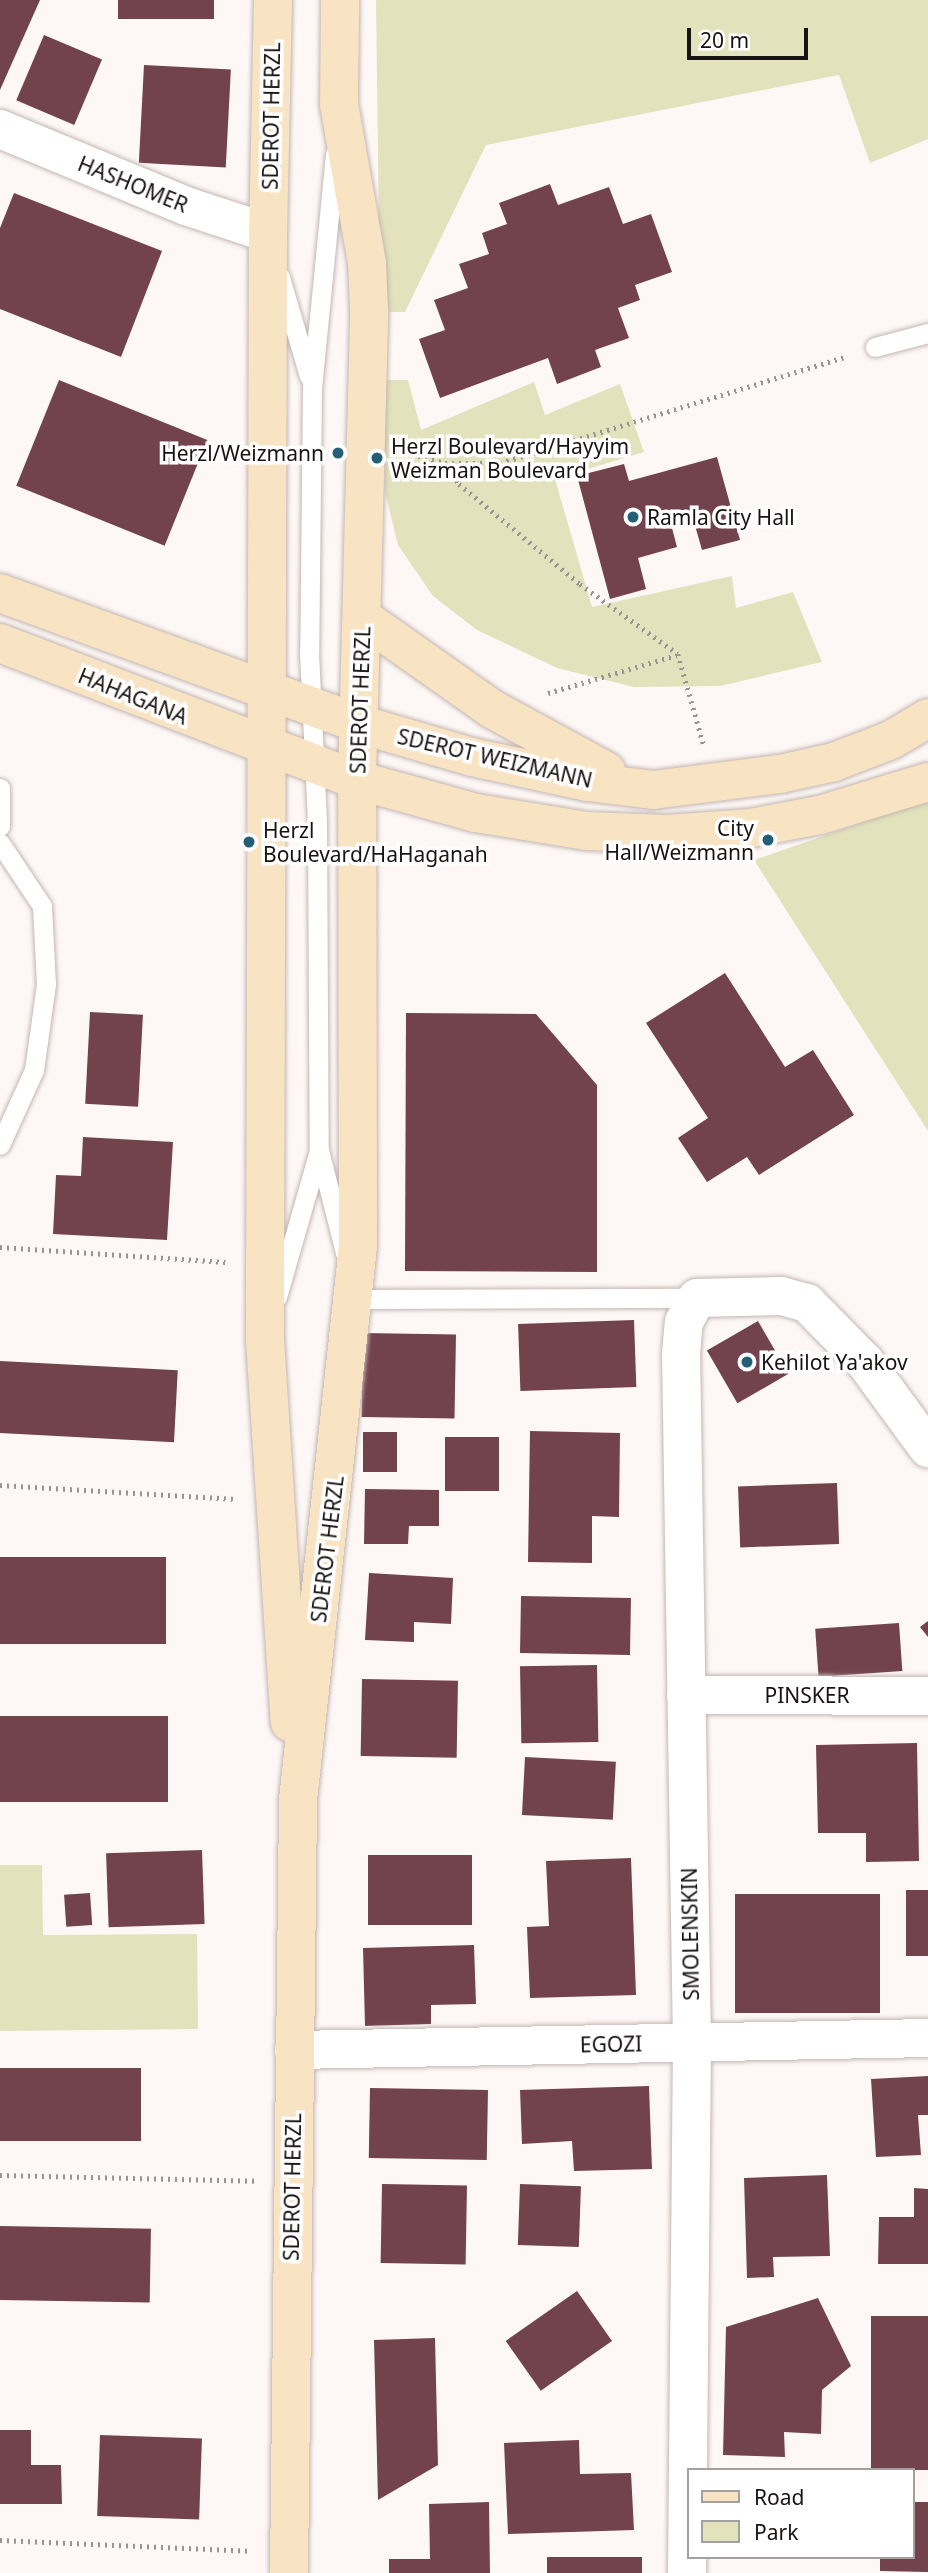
<!DOCTYPE html>
<style>
body{margin:0}
#map{position:relative;width:928px;height:2573px;overflow:hidden;background:#fdf8f6;font-family:"Noto Sans",sans-serif}
div>[style]{position:absolute}
.green>*{inset:0;background:#e2e3bd}
.building>*{inset:0;background:#72424d;transform-origin:0 0}
.path>*{height:4.5px;margin-top:-2.25px;transform-origin:0;background:repeating-linear-gradient(90deg,#999493 0 2px,transparent 0 7px)}
.roads{filter:drop-shadow(0 0 2px #c3b6b2) drop-shadow(0 0 2px #c3b6b2)}
.lane>*{height:19px;margin:-9.5px;padding:0 9.5px;transform-origin:9.5px;border-radius:9.5px;background:#fff}
.street>*{height:38px;margin:-19px;padding:0 19px;transform-origin:19px;border-radius:19px;background:#fff}
.secondary>*{height:38px;margin:-19px;padding:0 19px;transform-origin:19px;border-radius:19px;background:#f8e3c3}
.dots>*{width:19px;height:19px;translate:-50% -50%;box-sizing:border-box;border:4px solid #fff;border-radius:50%}
span{translate:-50% -50%;white-space:nowrap;text-align:center;line-height:1.15;-webkit-text-stroke:7px #fff;paint-order:stroke}
.street-label{font-size:21px;color:#171312}
.poi-label{font-size:21px;color:#171312}
.left{translate:0 -50%;text-align:left}
.right{translate:-100% -50%;text-align:right}
.legend{position:absolute;left:687px;top:2468px;width:228px;height:91px;box-sizing:border-box;background:#fff;border:2px solid #a2a1a0;margin:0;padding:9px 12px;list-style:none;font-size:21px;color:#171312}
.legend li{display:flex;align-items:center;gap:14px;height:35px}
.legend b{width:35px;border:2px solid #a2a1a0}
.scale{position:absolute;left:687px;top:28px;width:121px;height:32px;box-sizing:border-box;border:4px solid #171312;border-top:0;padding-left:9px;font-size:21px;line-height:24px;white-space:nowrap;color:#171312;-webkit-text-stroke:5px #fff;paint-order:stroke}
</style>
<div id="map">
<div class="green">
<div style="clip-path:polygon(376px 0,928px 0,928px 139px,870px 163px,839px 75px,486px 145px,405px 312px,380px 312px)"></div>
<div style="clip-path:polygon(382px 380px,408px 380px,421px 430px,534px 382px,545px 415px,620px 384px,644px 452px,555px 479px,592px 607px,732px 576px,736px 608px,793px 592px,822px 662px,720px 686px,634px 687px,557px 668px,477px 630px,433px 596px,398px 545px,385px 492px)"></div>
<div style="clip-path:polygon(928px 800px,928px 1131px,754px 860px)"></div>
<div style="clip-path:polygon(0 1865px,42px 1865px,43px 1935px,197px 1934px,198px 2029px,0 2031px)"></div>
</div>
<div class="building">
<div style="clip-path:polygon(0 0,40px 0,0 90px)"></div>
<div style="left:118px;top:0;width:96px;height:19px"></div>
<div style="left:44px;top:35px;width:63px;height:71px;rotate:23deg"></div>
<div style="left:144px;top:65px;width:87px;height:98px;rotate:3deg"></div>
<div style="clip-path:polygon(550px 184px,558px 205px,609px 187px,623px 224px,651px 214px,672px 272px,635px 285px,640px 300px,618px 308px,629px 338px,595px 350px,601px 367px,557px 384px,548px 358px,440px 398px,419px 339px,445px 330px,434px 300px,468px 288px,459px 264px,489px 254px,482px 233px,507px 224px,499px 203px)"></div>
<div style="clip-path:polygon(14px 193px,162px 251px,121px 357px,0 309px,0 228px)"></div>
<div style="left:59px;top:380px;width:160px;height:114px;rotate:22deg"></div>
<div style="clip-path:polygon(717px 457px,740px 540px,702px 550px,694px 522px,672px 528px,677px 547px,638px 558px,646px 589px,610px 599px,577px 476px,624px 464px,629px 481px)"></div>
<div style="clip-path:polygon(725px 973px,785px 1067px,813px 1050px,854px 1115px,759px 1175px,747px 1157px,707px 1182px,678px 1138px,708px 1118px,646px 1023px)"></div>
<div style="left:90px;top:1012px;width:53px;height:92px;rotate:3deg"></div>
<div style="clip-path:polygon(406px 1013px,536px 1014px,597px 1085px,597px 1272px,405px 1271px)"></div>
<div style="clip-path:polygon(83px 1137px,173px 1142px,167px 1240px,53px 1234px,56px 1175px,81px 1176px)"></div>
<div style="left:634px;top:1320px;width:67px;height:116px;rotate:88deg"></div>
<div style="left:758px;top:1321px;width:61px;height:59px;rotate:60deg"></div>
<div style="left:363px;top:1333px;width:93px;height:84px;rotate:1deg"></div>
<div style="left:0;top:1361px;width:178px;height:72px;rotate:3deg"></div>
<div style="clip-path:polygon(530px 1431px,620px 1433px,619px 1517px,592px 1516px,592px 1563px,528px 1562px)"></div>
<div style="left:363px;top:1432px;width:34px;height:40px"></div>
<div style="left:445px;top:1437px;width:54px;height:54px"></div>
<div style="left:837px;top:1483px;width:61px;height:99px;rotate:88deg"></div>
<div style="clip-path:polygon(365px 1489px,439px 1490px,439px 1526px,409px 1526px,408px 1544px,364px 1544px)"></div>
<div style="left:0;top:1557px;width:166px;height:87px"></div>
<div style="clip-path:polygon(369px 1573px,453px 1578px,451px 1624px,414px 1622px,414px 1642px,365px 1640px)"></div>
<div style="left:521px;top:1596px;width:110px;height:57px;rotate:1deg"></div>
<div style="clip-path:polygon(928px 1621px,928px 1637px,920px 1627px)"></div>
<div style="left:899px;top:1623px;width:48px;height:84px;rotate:86deg"></div>
<div style="left:597px;top:1665px;width:77px;height:77px;rotate:89deg"></div>
<div style="left:362px;top:1679px;width:96px;height:77px;rotate:1deg"></div>
<div style="left:0;top:1716px;width:168px;height:86px"></div>
<div style="clip-path:polygon(917px 1743px,919px 1861px,866px 1862px,866px 1833px,818px 1833px,816px 1745px)"></div>
<div style="left:525px;top:1757px;width:91px;height:58px;rotate:3deg"></div>
<div style="left:202px;top:1850px;width:74px;height:96px;rotate:88deg"></div>
<div style="left:368px;top:1855px;width:104px;height:70px"></div>
<div style="clip-path:polygon(631px 1858px,636px 1995px,530px 1998px,527px 1927px,549px 1926px,546px 1861px)"></div>
<div style="left:928px;top:1890px;width:66px;height:22px;rotate:90deg"></div>
<div style="left:90px;top:1893px;width:32px;height:26px;rotate:86deg"></div>
<div style="left:735px;top:1894px;width:145px;height:119px"></div>
<div style="clip-path:polygon(474px 1945px,476px 2004px,431px 2005px,431px 2024px,365px 2026px,363px 1948px)"></div>
<div style="left:0;top:2068px;width:141px;height:73px"></div>
<div style="clip-path:polygon(928px 2076px,928px 2115px,918px 2115px,921px 2155px,876px 2157px,871px 2079px)"></div>
<div style="clip-path:polygon(649px 2086px,652px 2169px,574px 2171px,572px 2141px,522px 2144px,520px 2090px)"></div>
<div style="left:370px;top:2088px;width:118px;height:70px;rotate:1deg"></div>
<div style="clip-path:polygon(827px 2175px,830px 2256px,773px 2257px,774px 2277px,747px 2278px,744px 2178px)"></div>
<div style="left:382px;top:2184px;width:85px;height:79px;rotate:1deg"></div>
<div style="left:520px;top:2184px;width:61px;height:61px;rotate:2deg"></div>
<div style="clip-path:polygon(914px 2188px,928px 2189px,928px 2264px,878px 2264px,879px 2217px,914px 2217px)"></div>
<div style="left:0;top:2226px;width:151px;height:74px;rotate:1deg"></div>
<div style="left:577px;top:2291px;width:61px;height:87px;rotate:55deg"></div>
<div style="clip-path:polygon(818px 2298px,851px 2366px,822px 2390px,821px 2434px,784px 2432px,785px 2457px,723px 2455px,726px 2327px)"></div>
<div style="left:871px;top:2316px;width:57px;height:154px"></div>
<div style="clip-path:polygon(435px 2338px,438px 2465px,378px 2500px,374px 2340px)"></div>
<div style="clip-path:polygon(0 2430px,31px 2430px,31px 2465px,61px 2465px,62px 2504px,0 2504px)"></div>
<div style="left:100px;top:2435px;width:102px;height:81px;rotate:2deg"></div>
<div style="clip-path:polygon(579px 2440px,580px 2474px,631px 2473px,634px 2530px,508px 2534px,504px 2443px)"></div>
<div style="clip-path:polygon(489px 2502px,490px 2573px,389px 2573px,389px 2559px,430px 2559px,429px 2504px)"></div>
<div style="clip-path:polygon(912px 2502px,928px 2502px,928px 2572px,880px 2571px,880px 2557px,912px 2557px)"></div>
<div style="left:642px;top:2557px;width:16px;height:95px;rotate:90deg"></div>
</div>
<div class="path">
<div style="left:405px;top:452px;width:41px;rotate:15.4deg"></div>
<div style="left:445px;top:463px;width:25px;rotate:56deg"></div>
<div style="left:459px;top:484px;width:157px;rotate:39.6deg"></div>
<div style="left:580px;top:584px;width:120px;rotate:35.5deg"></div>
<div style="left:678px;top:654px;width:96px;rotate:74.2deg"></div>
<div style="left:445px;top:463px;width:55px"></div>
<div style="left:500px;top:463px;width:363px;rotate:-17.1deg"></div>
<div style="left:548px;top:693px;width:134px;rotate:-16.4deg"></div>
<div style="left:0;top:1247px;width:226px;rotate:3.8deg"></div>
<div style="left:0;top:1485px;width:237px;rotate:3.4deg"></div>
<div style="left:0;top:2175px;width:255px;rotate:1.3deg"></div>
<div style="left:0;top:2540px;width:249px;rotate:2.5deg"></div>
</div>
<div class="roads">
<div class="lane">
<div style="left:335px;top:154px;width:234px;rotate:95.6deg"></div>
<div style="left:312px;top:387px;width:265px;rotate:90.6deg"></div>
<div style="left:309px;top:652px;width:170px;rotate:87.3deg"></div>
<div style="left:317px;top:822px;width:328px;rotate:89.7deg"></div>
<div style="left:319px;top:1150px;width:106px;rotate:75.8deg"></div>
<div style="left:280px;top:277px;width:103px;rotate:73.7deg"></div>
<div style="left:875px;top:347px;width:55px;rotate:-14.8deg"></div>
<div style="left:0;top:788px;width:38px;rotate:90deg"></div>
<div style="left:0;top:843px;width:76px;rotate:56.3deg"></div>
<div style="left:42px;top:906px;width:78px;rotate:87.1deg"></div>
<div style="left:46px;top:984px;width:87px;rotate:97.9deg"></div>
<div style="left:34px;top:1070px;width:82px;rotate:114.4deg"></div>
<div style="left:277px;top:1297px;width:152px;rotate:-74deg"></div>
<div style="left:365px;top:1299px;width:332px;rotate:-0.2deg"></div>
</div>
<div class="street">
<div style="left:0;top:129px;width:201px;rotate:22.5deg"></div>
<div style="left:186px;top:206px;width:86px;rotate:18.2deg"></div>
<div style="left:686px;top:1695px;width:242px;rotate:0.2deg"></div>
<div style="left:294px;top:2050px;width:634px;rotate:-1.08deg"></div>
<div style="left:687px;top:2573px;width:530px;rotate:-89.46deg"></div>
<div style="left:692px;top:2043px;width:689px;rotate:-90.91deg"></div>
<div style="left:681px;top:1354px;width:32px;rotate:-85deg"></div>
<div style="left:684px;top:1322px;width:27px;rotate:-62deg"></div>
<div style="left:697px;top:1298px;width:84px;rotate:-1.4deg"></div>
<div style="left:781px;top:1296px;width:27px;rotate:15deg"></div>
<div style="left:807px;top:1303px;width:83px;rotate:45.5deg"></div>
<div style="left:865px;top:1362px;width:107px;rotate:53.8deg"></div>
</div>
<div class="secondary">
<div style="left:273px;top:0;width:233px;rotate:91.2deg"></div>
<div style="left:268px;top:233px;width:1107px;rotate:90.16deg"></div>
<div style="left:265px;top:1340px;width:383px;rotate:86.3deg"></div>
<div style="left:0;top:593px;width:382px;rotate:20deg"></div>
<div style="left:359px;top:724px;width:118px;rotate:16.3deg"></div>
<div style="left:472px;top:757px;width:119px;rotate:12.2deg"></div>
<div style="left:588px;top:782px;width:65px;rotate:7deg"></div>
<div style="left:653px;top:790px;width:128px;rotate:-7.2deg"></div>
<div style="left:780px;top:774px;width:55px;rotate:-12.5deg"></div>
<div style="left:834px;top:762px;width:61px;rotate:-21.1deg"></div>
<div style="left:891px;top:740px;width:43px;rotate:-30.7deg"></div>
<div style="left:363px;top:618px;width:158px;rotate:35.2deg"></div>
<div style="left:492px;top:709px;width:130px;rotate:28.5deg"></div>
<div style="left:0;top:643px;width:382px;rotate:21deg"></div>
<div style="left:357px;top:780px;width:123px;rotate:15.5deg"></div>
<div style="left:476px;top:813px;width:112px;rotate:9.2deg"></div>
<div style="left:587px;top:831px;width:80px;rotate:2.1deg"></div>
<div style="left:667px;top:834px;width:84px;rotate:-4.1deg"></div>
<div style="left:751px;top:828px;width:70px;rotate:-10.7deg"></div>
<div style="left:820px;top:815px;width:113px;rotate:-17deg"></div>
<div style="left:289px;top:2573px;width:773px;rotate:-89.33deg"></div>
<div style="left:298px;top:1800px;width:557px;rotate:-83.82deg"></div>
<div style="left:358px;top:1246px;width:466px;rotate:-90.1deg"></div>
<div style="left:357px;top:780px;width:470px;rotate:-88.5deg"></div>
<div style="left:369px;top:310px;width:47px;rotate:-92.4deg"></div>
<div style="left:367px;top:263px;width:161px;rotate:-100deg"></div>
<div style="left:339px;top:104px;width:104px;rotate:-89.4deg"></div>
</div>
</div>
<div class="dots">
<div style="left:338px;top:453px;background:#245f78"></div>
<div style="left:377px;top:458px;background:#245f78"></div>
<div style="left:633px;top:517px;background:#245f78"></div>
<div style="left:768px;top:840px;background:#245f78"></div>
<div style="left:249px;top:842px;background:#245f78"></div>
<div style="left:747px;top:1362px;background:#245f78"></div>
</div>
<div class="street-label">
<span style="left:271px;top:116px;rotate:-89deg">SDEROT HERZL</span>
<span style="left:133px;top:184px;rotate:22deg">HASHOMER</span>
<span style="left:133px;top:696px;rotate:22deg">HAHAGANA</span>
<span style="left:360px;top:700px;rotate:-88deg">SDEROT HERZL</span>
<span style="left:495px;top:758px;rotate:13deg">SDEROT WEIZMANN</span>
<span style="left:327px;top:1549px;rotate:-83deg">SDEROT HERZL</span>
<span style="left:807px;top:1695px">PINSKER</span>
<span style="left:690px;top:1934px;rotate:-91deg">SMOLENSKIN</span>
<span style="left:611px;top:2044px;rotate:-1deg">EGOZI</span>
<span style="left:292px;top:2187px;rotate:-89deg">SDEROT HERZL</span>
</div>
<div class="poi-label">
<span class="left" style="left:391px;top:458px">Herzl Boulevard/Hayyim<br>Weizman Boulevard</span>
<span class="right" style="left:324px;top:453px">Herzl/Weizmann</span>
<span class="left" style="left:647px;top:517px">Ramla City Hall</span>
<span class="right" style="left:754px;top:840px">City<br>Hall/Weizmann</span>
<span class="left" style="left:263px;top:842px">Herzl<br>Boulevard/HaHaganah</span>
<span class="left" style="left:761px;top:1362px">Kehilot Ya'akov</span>
</div>
<ul class="legend">
<li><b style="height:9px;background:#f8e3c3"></b>Road</li>
<li><b style="height:19px;background:#e2e3bd"></b>Park</li>
</ul>
<div class="scale">20 m</div>
</div>
